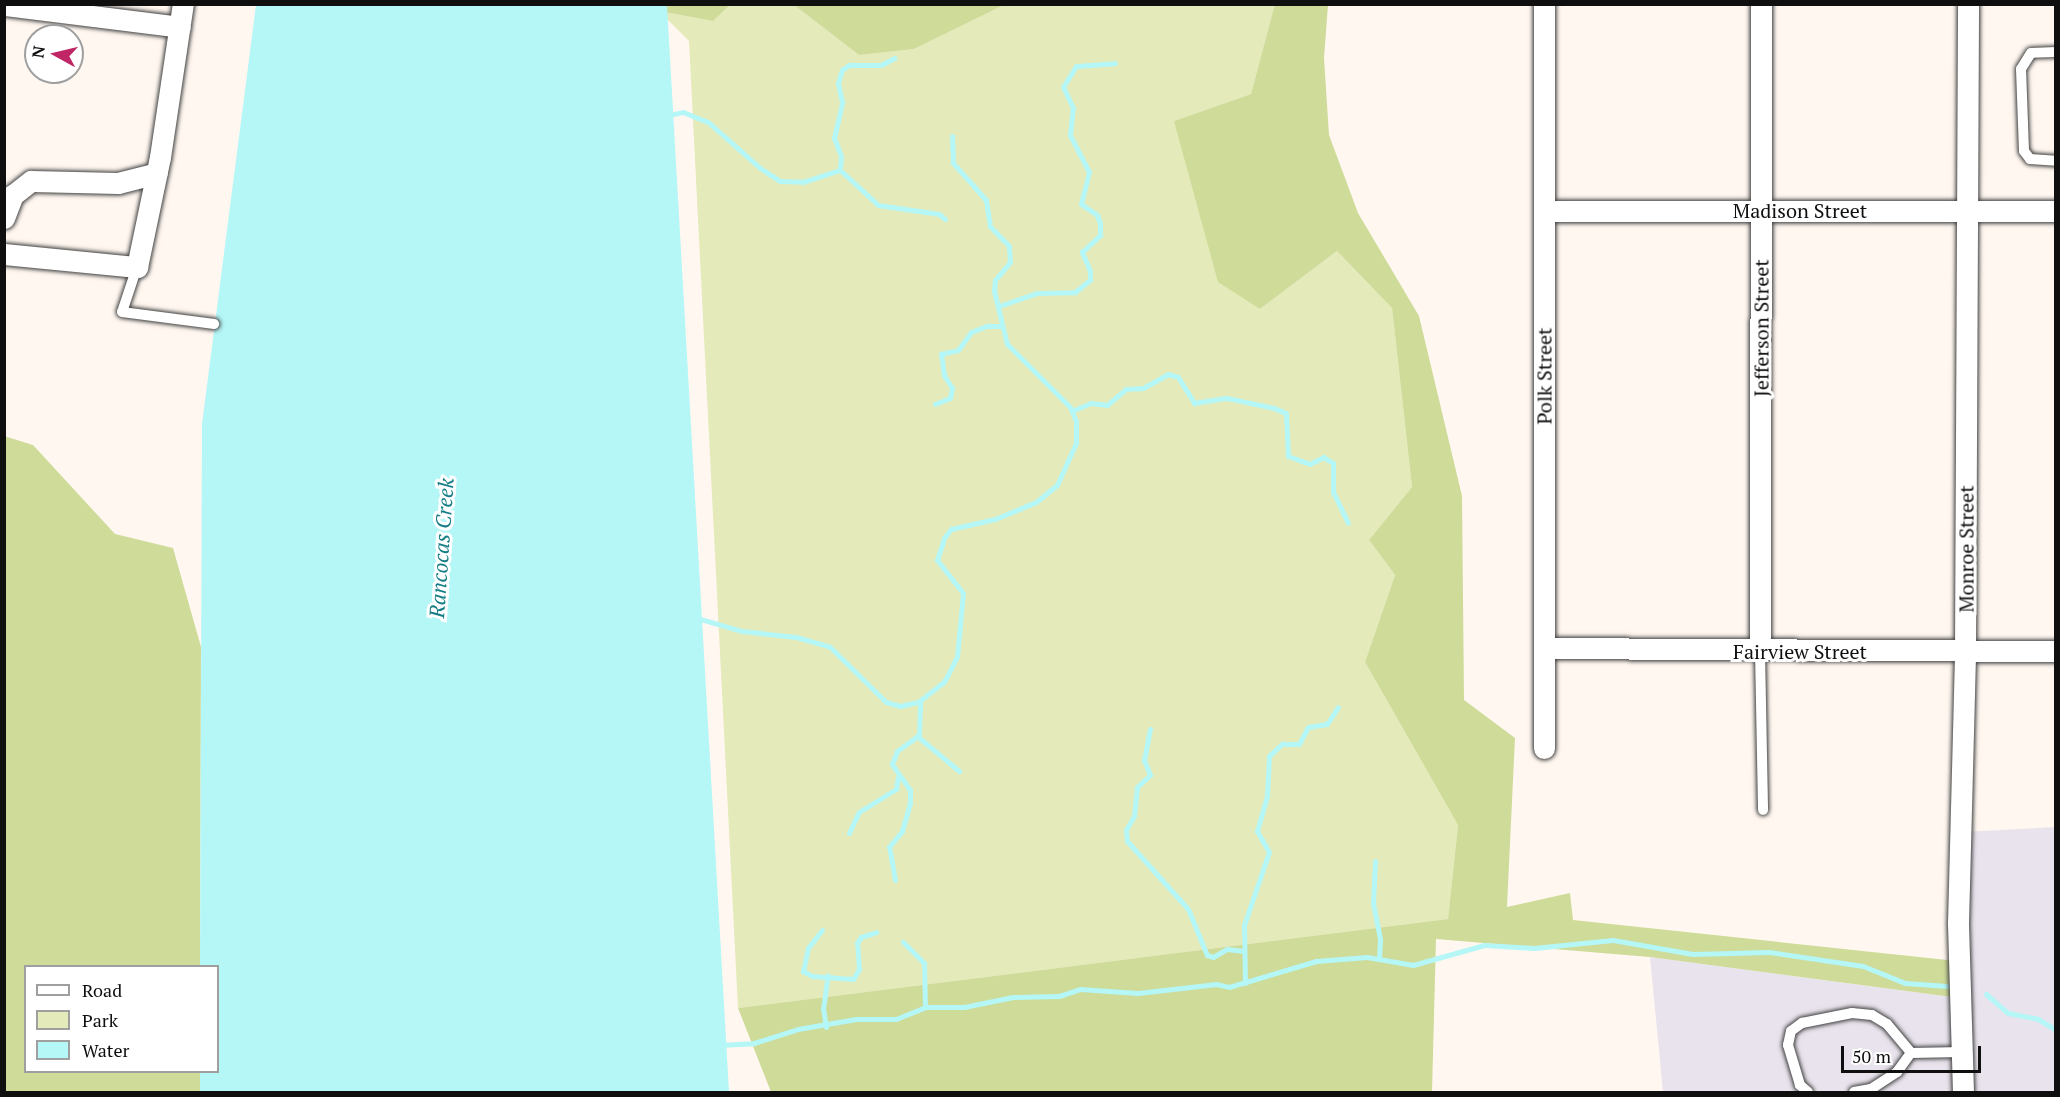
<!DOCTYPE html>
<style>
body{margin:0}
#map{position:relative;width:2060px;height:1097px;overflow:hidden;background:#fff7f0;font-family:"PT Serif",serif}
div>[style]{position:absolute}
.industrial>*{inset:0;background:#e9e3ed}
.green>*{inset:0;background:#e4eab9}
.forest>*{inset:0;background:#cedb99}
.water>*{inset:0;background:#b5f6f7}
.stream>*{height:5px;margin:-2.5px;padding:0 2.5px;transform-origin:2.5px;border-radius:2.5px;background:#b5f6f7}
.roads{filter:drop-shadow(0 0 2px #424242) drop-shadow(0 0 2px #424242)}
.service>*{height:10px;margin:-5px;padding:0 5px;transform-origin:5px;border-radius:5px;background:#fff}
.minor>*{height:21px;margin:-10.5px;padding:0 10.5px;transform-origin:10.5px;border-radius:10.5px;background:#fff}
span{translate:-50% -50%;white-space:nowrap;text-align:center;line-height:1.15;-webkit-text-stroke:6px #fff;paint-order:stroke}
.street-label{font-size:20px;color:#0f0f0f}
.water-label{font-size:21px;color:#157d85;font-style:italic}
.frame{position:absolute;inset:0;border:6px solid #0f0f0f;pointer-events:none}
.legend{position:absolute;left:24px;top:965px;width:195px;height:108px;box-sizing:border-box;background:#fff;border:2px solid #9f9f9f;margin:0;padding:8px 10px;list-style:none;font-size:18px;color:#0f0f0f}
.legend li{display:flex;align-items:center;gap:12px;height:30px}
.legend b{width:30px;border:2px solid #9f9f9f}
.north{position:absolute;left:24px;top:24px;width:60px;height:60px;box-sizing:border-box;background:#fff;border:2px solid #9f9f9f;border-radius:50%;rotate:278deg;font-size:16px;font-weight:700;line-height:24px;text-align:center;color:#0f0f0f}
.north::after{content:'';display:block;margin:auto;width:21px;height:27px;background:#c02565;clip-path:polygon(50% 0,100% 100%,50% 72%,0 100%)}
.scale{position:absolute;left:1841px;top:1046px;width:140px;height:27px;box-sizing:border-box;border:3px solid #0f0f0f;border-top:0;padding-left:8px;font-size:18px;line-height:21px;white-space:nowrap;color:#0f0f0f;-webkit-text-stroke:4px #fff;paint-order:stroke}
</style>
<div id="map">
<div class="industrial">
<div style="clip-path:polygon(2055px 827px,2055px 1092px,1663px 1092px,1650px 957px,1966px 999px,1963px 832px)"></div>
</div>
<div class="green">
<div style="clip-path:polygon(730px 5px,794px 5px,859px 55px,914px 49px,1004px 5px,1275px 5px,1251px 94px,1174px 121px,1260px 309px,1337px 251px,1392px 308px,1412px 487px,1369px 540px,1395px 575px,1365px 662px,1458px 825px,1448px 919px,738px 1008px,689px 41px,659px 11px,713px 21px)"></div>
</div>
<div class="forest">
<div style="clip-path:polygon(1275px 4px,1328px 5px,1324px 58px,1329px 135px,1358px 213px,1419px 316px,1462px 496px,1464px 700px,1515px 738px,1507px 907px,1570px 893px,1573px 920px,1966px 962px,1967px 999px,1650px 957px,1436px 939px,1432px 1092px,771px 1092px,738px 1008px,1448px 919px,1458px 825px,1365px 662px,1395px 575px,1369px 540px,1412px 487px,1392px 308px,1337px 251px,1260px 309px,1218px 282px,1174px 121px,1251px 94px)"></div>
<div style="clip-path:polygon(658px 5px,730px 5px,713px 21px,659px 11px)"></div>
<div style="clip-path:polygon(794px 5px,1004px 5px,914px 49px,859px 55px)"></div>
<div style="clip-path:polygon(4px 436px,33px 445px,115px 534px,173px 548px,201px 647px,200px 966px,26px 966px,26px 1072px,200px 1072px,200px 1092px,5px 1092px)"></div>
</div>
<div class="water">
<div style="clip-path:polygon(256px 5px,667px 5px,729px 1092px,200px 1092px,200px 1072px,218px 1072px,218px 966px,200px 966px,202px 424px)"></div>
</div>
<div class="stream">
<div style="left:668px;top:115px;width:15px;rotate:-11deg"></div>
<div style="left:683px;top:112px;width:27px;rotate:22deg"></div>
<div style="left:708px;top:122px;width:69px;rotate:41.5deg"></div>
<div style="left:760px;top:168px;width:24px;rotate:33deg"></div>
<div style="left:780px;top:181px;width:23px;rotate:2deg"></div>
<div style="left:803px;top:182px;width:39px;rotate:-18deg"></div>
<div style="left:840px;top:170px;width:14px;rotate:-86deg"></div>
<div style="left:841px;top:156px;width:19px;rotate:-111deg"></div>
<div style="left:834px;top:138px;width:37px;rotate:-77deg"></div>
<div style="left:842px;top:102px;width:19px;rotate:-102deg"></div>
<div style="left:838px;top:83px;width:14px;rotate:-73deg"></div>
<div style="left:842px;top:70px;width:9px;rotate:-36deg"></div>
<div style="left:849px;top:65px;width:32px"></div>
<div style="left:881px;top:65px;width:15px;rotate:-28deg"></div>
<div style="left:840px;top:170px;width:52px;rotate:42.6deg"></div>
<div style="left:878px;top:205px;width:62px;rotate:8.4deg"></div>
<div style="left:939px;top:214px;width:8px;rotate:40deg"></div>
<div style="left:999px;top:306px;width:39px;rotate:-19deg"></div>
<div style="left:1036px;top:293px;width:39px;rotate:-1deg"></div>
<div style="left:1075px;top:292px;width:19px;rotate:-39deg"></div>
<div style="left:1090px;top:280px;width:9px;rotate:-90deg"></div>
<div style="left:1090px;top:271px;width:21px;rotate:-113deg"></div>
<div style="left:1082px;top:252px;width:25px;rotate:-43deg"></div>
<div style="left:1100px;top:235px;width:12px;rotate:-90deg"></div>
<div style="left:1100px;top:223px;width:9px;rotate:-111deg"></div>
<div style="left:1097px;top:215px;width:19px;rotate:-145deg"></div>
<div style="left:1081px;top:204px;width:33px;rotate:-76deg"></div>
<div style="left:1089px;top:172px;width:42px;rotate:-117.2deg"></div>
<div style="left:1070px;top:135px;width:27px;rotate:-84deg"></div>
<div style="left:1073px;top:108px;width:23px;rotate:-115deg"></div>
<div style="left:1063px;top:87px;width:25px;rotate:-58deg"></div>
<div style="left:1076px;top:66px;width:39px;rotate:-4deg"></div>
<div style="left:935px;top:404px;width:16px;rotate:-22deg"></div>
<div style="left:950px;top:398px;width:10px;rotate:-79deg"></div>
<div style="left:952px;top:388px;width:15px;rotate:-122deg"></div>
<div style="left:944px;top:375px;width:21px;rotate:-98deg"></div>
<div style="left:941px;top:354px;width:17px;rotate:-13deg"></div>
<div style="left:958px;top:350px;width:22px;rotate:-54deg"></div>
<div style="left:971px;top:332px;width:17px;rotate:-21deg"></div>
<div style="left:987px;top:326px;width:15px"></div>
<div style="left:1072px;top:411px;width:21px;rotate:-23deg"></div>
<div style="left:1091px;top:403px;width:16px;rotate:7deg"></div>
<div style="left:1107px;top:405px;width:25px;rotate:-40deg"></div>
<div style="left:1126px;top:389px;width:17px;rotate:-3deg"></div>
<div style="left:1143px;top:388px;width:29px;rotate:-29deg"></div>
<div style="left:1168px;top:374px;width:10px;rotate:17deg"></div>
<div style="left:1178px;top:377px;width:31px;rotate:58deg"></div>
<div style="left:1194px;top:403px;width:33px;rotate:-9deg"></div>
<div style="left:1227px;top:398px;width:48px;rotate:12deg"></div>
<div style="left:1274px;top:408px;width:13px;rotate:23deg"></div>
<div style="left:1286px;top:413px;width:43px;rotate:87.3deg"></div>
<div style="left:1288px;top:456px;width:23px;rotate:20deg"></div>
<div style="left:1310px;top:464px;width:15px;rotate:-28deg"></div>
<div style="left:1323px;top:457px;width:12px;rotate:31deg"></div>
<div style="left:1333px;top:463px;width:29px;rotate:90deg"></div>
<div style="left:1333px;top:492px;width:34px;rotate:64deg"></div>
<div style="left:697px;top:618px;width:47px;rotate:16.1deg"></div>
<div style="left:742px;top:631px;width:54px;rotate:6.3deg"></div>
<div style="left:796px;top:637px;width:35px;rotate:16deg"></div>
<div style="left:830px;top:647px;width:78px;rotate:44.5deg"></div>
<div style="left:886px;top:702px;width:15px;rotate:16deg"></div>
<div style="left:900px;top:706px;width:18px;rotate:-13deg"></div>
<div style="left:918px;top:702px;width:33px;rotate:-38deg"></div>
<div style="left:944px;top:682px;width:28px;rotate:-63deg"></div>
<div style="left:957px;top:657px;width:64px;rotate:-84.6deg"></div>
<div style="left:963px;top:593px;width:42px;rotate:-128.2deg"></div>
<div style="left:937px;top:560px;width:23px;rotate:-72deg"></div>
<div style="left:944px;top:538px;width:11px;rotate:-52deg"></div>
<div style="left:951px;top:529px;width:45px;rotate:-12.8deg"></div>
<div style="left:995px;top:519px;width:44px;rotate:-22.5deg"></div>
<div style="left:1036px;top:502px;width:27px;rotate:-39deg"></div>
<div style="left:1057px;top:485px;width:46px;rotate:-65.7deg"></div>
<div style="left:1076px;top:443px;width:22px;rotate:-90deg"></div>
<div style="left:1076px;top:421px;width:15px;rotate:-113deg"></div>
<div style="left:1070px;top:407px;width:89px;rotate:-135deg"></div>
<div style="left:1007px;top:344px;width:55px;rotate:-103.8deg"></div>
<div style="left:994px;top:291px;width:11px;rotate:-85deg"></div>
<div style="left:995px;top:280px;width:23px;rotate:-50deg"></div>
<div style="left:1010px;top:262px;width:16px;rotate:-94deg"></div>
<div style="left:1009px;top:246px;width:28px;rotate:-134deg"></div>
<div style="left:990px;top:226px;width:26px;rotate:-99deg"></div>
<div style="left:986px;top:200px;width:50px;rotate:-131.7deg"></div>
<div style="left:953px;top:163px;width:27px;rotate:-92deg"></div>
<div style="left:1150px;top:729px;width:32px;rotate:101deg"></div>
<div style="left:1144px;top:760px;width:16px;rotate:68deg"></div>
<div style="left:1150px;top:775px;width:18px;rotate:137deg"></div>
<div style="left:1137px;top:787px;width:29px;rotate:96deg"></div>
<div style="left:1134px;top:816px;width:16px;rotate:120deg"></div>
<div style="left:1126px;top:830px;width:11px;rotate:85deg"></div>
<div style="left:1127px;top:841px;width:91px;rotate:48.1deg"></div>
<div style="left:1188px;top:909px;width:50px;rotate:67.6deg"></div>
<div style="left:1207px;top:955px;width:6px;rotate:18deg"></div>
<div style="left:1213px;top:957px;width:16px;rotate:-30deg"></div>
<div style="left:1227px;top:949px;width:17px;rotate:7deg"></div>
<div style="left:917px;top:736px;width:55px;rotate:39.8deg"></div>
<div style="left:849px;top:833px;width:23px;rotate:-65deg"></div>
<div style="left:859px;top:812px;width:44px;rotate:-31.9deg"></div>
<div style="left:896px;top:789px;width:12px;rotate:-81deg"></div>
<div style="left:1375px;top:861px;width:42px;rotate:92.7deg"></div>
<div style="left:1373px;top:903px;width:38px;rotate:79deg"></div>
<div style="left:1380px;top:940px;width:19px;rotate:93deg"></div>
<div style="left:895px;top:880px;width:34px;rotate:-100deg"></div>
<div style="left:889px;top:847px;width:21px;rotate:-51deg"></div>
<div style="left:902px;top:831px;width:29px;rotate:-74deg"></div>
<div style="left:910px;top:803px;width:13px;rotate:-90deg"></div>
<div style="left:910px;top:790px;width:32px;rotate:-125deg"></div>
<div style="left:892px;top:764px;width:14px;rotate:-69deg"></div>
<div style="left:897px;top:751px;width:27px;rotate:-36deg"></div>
<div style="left:919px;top:735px;width:34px;rotate:-88deg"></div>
<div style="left:822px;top:930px;width:23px;rotate:128deg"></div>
<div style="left:808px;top:948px;width:24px;rotate:102deg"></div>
<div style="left:803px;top:971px;width:10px;rotate:29deg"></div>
<div style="left:812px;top:976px;width:41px;rotate:4.2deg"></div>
<div style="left:853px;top:979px;width:12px;rotate:-59deg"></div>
<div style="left:859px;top:969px;width:26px;rotate:-94deg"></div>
<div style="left:857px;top:943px;width:7px;rotate:-56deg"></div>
<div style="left:861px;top:937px;width:16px;rotate:-18deg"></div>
<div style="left:903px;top:942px;width:30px;rotate:45deg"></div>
<div style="left:924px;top:963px;width:44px;rotate:88.7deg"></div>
<div style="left:1245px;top:983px;width:58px;rotate:-91deg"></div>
<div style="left:1244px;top:925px;width:77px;rotate:-71.1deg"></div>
<div style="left:1269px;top:852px;width:24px;rotate:-120deg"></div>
<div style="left:1257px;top:831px;width:37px;rotate:-74deg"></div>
<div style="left:1267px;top:795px;width:39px;rotate:-87deg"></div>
<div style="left:1269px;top:756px;width:18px;rotate:-43deg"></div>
<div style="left:1282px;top:744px;width:17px"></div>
<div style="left:1299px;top:744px;width:19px;rotate:-62deg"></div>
<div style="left:1308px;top:727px;width:19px;rotate:-9deg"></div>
<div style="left:1327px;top:724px;width:20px;rotate:-57deg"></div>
<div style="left:1986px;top:994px;width:29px;rotate:41deg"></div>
<div style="left:2008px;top:1013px;width:31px;rotate:11deg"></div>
<div style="left:2038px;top:1019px;width:21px;rotate:31deg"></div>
<div style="left:826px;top:1027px;width:18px;rotate:-99deg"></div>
<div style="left:823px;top:1009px;width:34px;rotate:-82deg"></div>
<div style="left:719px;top:1045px;width:35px;rotate:-3deg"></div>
<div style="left:754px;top:1043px;width:46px;rotate:-17.7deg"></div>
<div style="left:798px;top:1029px;width:59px;rotate:-9.8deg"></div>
<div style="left:856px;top:1019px;width:40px"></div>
<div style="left:896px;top:1019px;width:31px;rotate:-22deg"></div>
<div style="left:925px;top:1007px;width:39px"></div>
<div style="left:964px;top:1007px;width:50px;rotate:-11.5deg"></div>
<div style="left:1013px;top:997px;width:46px;rotate:-1.2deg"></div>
<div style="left:1059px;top:996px;width:22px;rotate:-18deg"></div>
<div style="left:1080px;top:989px;width:58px;rotate:3.9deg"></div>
<div style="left:1138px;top:993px;width:79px;rotate:-6.6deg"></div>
<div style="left:1216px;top:984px;width:13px;rotate:13deg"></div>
<div style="left:1229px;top:987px;width:91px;rotate:-16.6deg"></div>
<div style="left:1316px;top:961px;width:51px;rotate:-4.5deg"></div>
<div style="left:1367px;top:957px;width:47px;rotate:9.9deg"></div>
<div style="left:1413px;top:965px;width:74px;rotate:-15.7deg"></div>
<div style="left:1484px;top:945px;width:50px;rotate:3.4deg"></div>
<div style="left:1534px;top:948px;width:79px;rotate:-5.8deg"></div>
<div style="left:1613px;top:940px;width:81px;rotate:9.9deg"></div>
<div style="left:1693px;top:954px;width:76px;rotate:-1.5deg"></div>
<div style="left:1769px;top:952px;width:95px;rotate:8.5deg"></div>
<div style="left:1863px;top:966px;width:45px;rotate:22deg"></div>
<div style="left:1905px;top:983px;width:42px;rotate:4.1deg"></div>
</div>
<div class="roads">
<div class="service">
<div style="left:2056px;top:52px;width:25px;rotate:178deg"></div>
<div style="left:2031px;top:53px;width:19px;rotate:122deg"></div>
<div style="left:2021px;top:69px;width:82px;rotate:87.9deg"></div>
<div style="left:2024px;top:151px;width:10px;rotate:53deg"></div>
<div style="left:2030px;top:159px;width:26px;rotate:4deg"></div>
<div style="left:137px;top:267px;width:47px;rotate:108.4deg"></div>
<div style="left:122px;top:312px;width:93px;rotate:7.4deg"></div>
<div style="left:1760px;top:651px;width:159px;rotate:88.9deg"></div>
<div style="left:1808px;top:1092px;width:11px;rotate:-139deg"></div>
<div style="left:1800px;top:1085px;width:42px;rotate:-106.7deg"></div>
<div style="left:1788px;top:1045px;width:14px;rotate:-78deg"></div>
<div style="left:1791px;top:1031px;width:14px;rotate:-36deg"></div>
<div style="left:1802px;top:1023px;width:51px;rotate:-11.3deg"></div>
<div style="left:1852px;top:1013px;width:20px;rotate:6deg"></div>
<div style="left:1872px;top:1015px;width:17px;rotate:31deg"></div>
<div style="left:1887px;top:1024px;width:38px;rotate:50deg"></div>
<div style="left:1911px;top:1053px;width:51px;rotate:-1.1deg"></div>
<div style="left:1854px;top:1092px;width:17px;rotate:-10deg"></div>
<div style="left:1871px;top:1089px;width:31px;rotate:-33deg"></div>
<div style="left:1897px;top:1072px;width:24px;rotate:-54deg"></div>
</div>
<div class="minor">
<div style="left:1544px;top:4px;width:744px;rotate:90deg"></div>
<div style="left:4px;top:5px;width:177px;rotate:7.1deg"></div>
<div style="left:1544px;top:211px;width:512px"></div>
<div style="left:4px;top:218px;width:25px;rotate:-69deg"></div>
<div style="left:13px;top:195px;width:23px;rotate:-38deg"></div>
<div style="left:31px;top:181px;width:87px;rotate:1.3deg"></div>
<div style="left:118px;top:183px;width:40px;rotate:-14.4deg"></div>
<div style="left:4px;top:254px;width:134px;rotate:5.6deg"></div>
<div style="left:137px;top:267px;width:112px;rotate:-78.2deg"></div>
<div style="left:160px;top:157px;width:155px;rotate:-81.5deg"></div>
<div style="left:1544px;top:648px;width:512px;rotate:0.34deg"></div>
<div style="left:1760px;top:651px;width:647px;rotate:-89.91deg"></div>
<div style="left:1963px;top:1092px;width:169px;rotate:-91.7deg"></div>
<div style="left:1958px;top:923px;width:272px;rotate:-88.5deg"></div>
<div style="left:1965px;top:651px;width:647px;rotate:-89.73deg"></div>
</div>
</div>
<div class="street-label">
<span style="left:1800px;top:210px">Madison Street</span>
<span style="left:1761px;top:328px;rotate:-90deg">Jefferson Street</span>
<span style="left:1544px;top:376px;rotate:-90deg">Polk Street</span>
<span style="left:1966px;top:549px;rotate:-90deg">Monroe Street</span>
<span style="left:1800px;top:651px">Fairview Street</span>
</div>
<div class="water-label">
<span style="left:441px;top:548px;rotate:-86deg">Rancocas Creek</span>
</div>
<div class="frame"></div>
<ul class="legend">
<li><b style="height:8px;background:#fff"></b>Road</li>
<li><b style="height:16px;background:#e4eab9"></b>Park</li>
<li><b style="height:16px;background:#b5f6f7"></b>Water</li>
</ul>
<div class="north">N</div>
<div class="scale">50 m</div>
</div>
